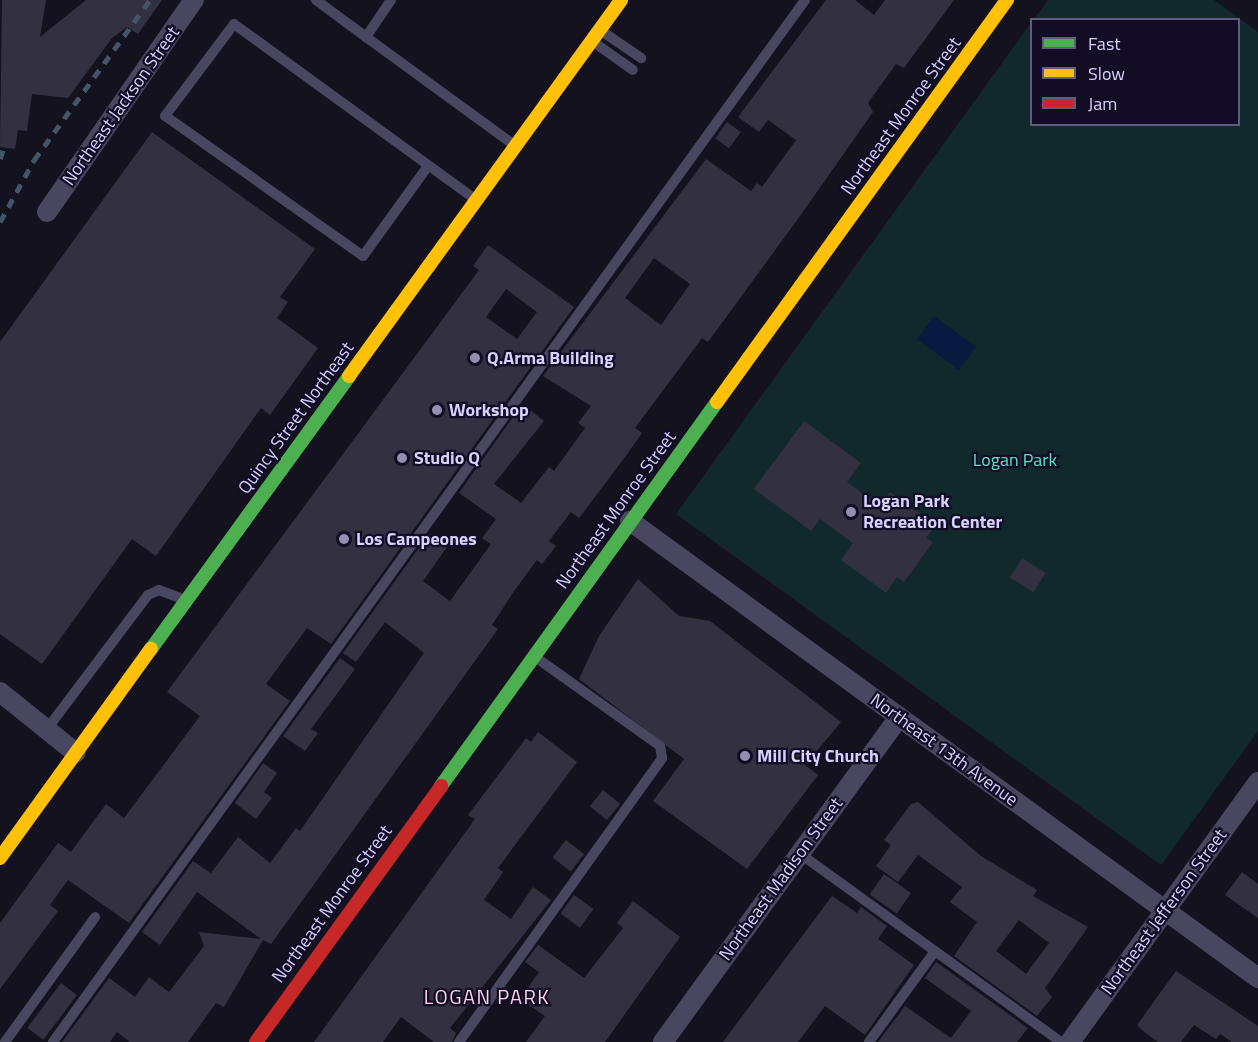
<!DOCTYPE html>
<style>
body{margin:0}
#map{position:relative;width:1258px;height:1042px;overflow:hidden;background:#15121f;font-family:"Titillium Web",sans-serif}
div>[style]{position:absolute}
.green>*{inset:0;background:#11292c}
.water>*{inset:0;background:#09193f;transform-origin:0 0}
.building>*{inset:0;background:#333041;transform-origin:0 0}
.lane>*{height:10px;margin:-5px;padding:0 5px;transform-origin:5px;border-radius:5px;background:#494760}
.street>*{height:20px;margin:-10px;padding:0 10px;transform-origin:10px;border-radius:10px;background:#494760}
.fast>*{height:14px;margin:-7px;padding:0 7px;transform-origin:7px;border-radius:7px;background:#4caf50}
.slow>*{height:14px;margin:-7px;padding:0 7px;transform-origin:7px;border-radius:7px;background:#ffc107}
.jam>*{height:14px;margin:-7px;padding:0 7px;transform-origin:7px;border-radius:7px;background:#c62828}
.rail>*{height:4.5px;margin-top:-2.25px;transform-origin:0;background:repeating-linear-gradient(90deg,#42556a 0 9px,transparent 0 17px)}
.dots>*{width:16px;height:16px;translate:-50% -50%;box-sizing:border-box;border:3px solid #120d24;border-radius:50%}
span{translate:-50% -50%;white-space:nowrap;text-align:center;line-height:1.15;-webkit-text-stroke:4.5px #120d24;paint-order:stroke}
.street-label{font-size:18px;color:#d8d0ff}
.poi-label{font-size:18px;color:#d8d0ff;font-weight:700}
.left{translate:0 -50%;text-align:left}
.park-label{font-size:18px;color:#58e3c8}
.neighbourhood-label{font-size:20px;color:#ffd2ec;letter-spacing:1.5px}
.legend{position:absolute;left:1030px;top:18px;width:210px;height:108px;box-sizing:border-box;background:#120d24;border:2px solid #615b7c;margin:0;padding:8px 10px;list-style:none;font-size:18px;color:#d8d0ff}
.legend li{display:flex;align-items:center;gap:12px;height:30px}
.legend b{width:30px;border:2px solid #615b7c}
</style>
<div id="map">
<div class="green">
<div style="clip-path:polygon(1048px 0,1214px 0,1258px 32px,1258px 731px,1161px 865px,676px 514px,1031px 23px,1032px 124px,1238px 124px,1238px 20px,1034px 19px)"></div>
</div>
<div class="water">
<div style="left:934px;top:316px;width:52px;height:29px;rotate:36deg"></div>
</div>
<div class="building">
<div style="clip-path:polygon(2px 0,46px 0,40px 37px,86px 0,162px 0,138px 34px,127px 27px,112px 38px,68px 98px,32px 94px,27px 131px,18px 130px,15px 149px,0 147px)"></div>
<div style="clip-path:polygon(evenodd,826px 0,855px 0,874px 15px,885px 0,954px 0,904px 68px,896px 64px,868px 103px,873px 112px,800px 216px,708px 342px,702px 338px,635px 428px,642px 433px,625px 457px,579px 518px,571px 512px,549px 541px,556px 546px,542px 564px,537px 560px,514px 591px,492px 625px,498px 629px,271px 944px,263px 940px,224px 1007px,216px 1003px,188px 1042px,130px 1042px,117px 1032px,110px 1042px,62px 1042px,109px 978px,135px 997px,149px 977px,169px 992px,204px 946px,199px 932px,261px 939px,197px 892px,160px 945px,142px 932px,193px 861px,211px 873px,238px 837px,270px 863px,296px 828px,300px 831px,424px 653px,385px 622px,356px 662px,343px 653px,429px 534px,447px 547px,423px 581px,450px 601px,491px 544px,482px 538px,496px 519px,459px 493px,522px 404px,544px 421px,494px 484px,521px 503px,549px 467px,554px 471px,585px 428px,578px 423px,591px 406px,543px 376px,706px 159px,751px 191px,757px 183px,762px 187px,796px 140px,768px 120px,759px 132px,738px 117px,826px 0,654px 258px,690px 284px,661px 325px,625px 298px,654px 258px)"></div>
<div style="left:727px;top:122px;width:17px;height:20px;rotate:36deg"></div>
<div style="clip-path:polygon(152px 132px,315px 249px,280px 297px,288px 302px,277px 318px,318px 348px,270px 415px,261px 408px,156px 556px,132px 539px,42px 664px,0 634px,0 342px)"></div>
<div style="clip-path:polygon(evenodd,488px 245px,574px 307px,331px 644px,307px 628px,266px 684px,290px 701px,129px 923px,68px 880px,50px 905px,58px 911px,0 989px,0 923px,58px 843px,71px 852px,106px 804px,124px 818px,200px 716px,167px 692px,479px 270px,473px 266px,488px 245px,506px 289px,537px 312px,517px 339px,486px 317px,506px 289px)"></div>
<div style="clip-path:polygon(804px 421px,861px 463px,847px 482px,880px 506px,890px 492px,936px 525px,926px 538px,933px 542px,904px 582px,897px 577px,886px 593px,841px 560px,853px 543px,820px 519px,811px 531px,754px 489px)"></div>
<div style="left:1022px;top:558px;width:28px;height:23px;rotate:32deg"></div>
<div style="clip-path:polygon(638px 579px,679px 616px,710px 621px,841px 722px,805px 765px,818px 775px,747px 869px,653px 801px,684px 759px,579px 679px,599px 636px)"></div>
<div style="clip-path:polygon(340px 658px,355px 669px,311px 729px,318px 733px,305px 751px,283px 736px)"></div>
<div style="clip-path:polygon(538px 732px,577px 762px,498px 868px,503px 872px,484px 900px,511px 919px,533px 887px,551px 900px,450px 1028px,456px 1033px,452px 1042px,434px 1042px,401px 1017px,383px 1042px,314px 1042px,475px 819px,468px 815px,526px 738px,531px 742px)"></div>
<div style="clip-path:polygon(263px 763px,277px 773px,264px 792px,272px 798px,256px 819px,235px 803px)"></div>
<div style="left:603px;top:790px;width:22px;height:21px;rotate:39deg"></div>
<div style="clip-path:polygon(evenodd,918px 802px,981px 856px,1037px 890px,1033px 896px,1088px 927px,1045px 988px,1052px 997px,1037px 1016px,954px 956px,977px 922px,950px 902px,962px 887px,918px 855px,898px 882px,876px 866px,891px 845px,884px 840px,911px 804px,918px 802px,1019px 920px,1049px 943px,1026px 974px,996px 951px,1019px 920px)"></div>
<div style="left:566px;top:840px;width:23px;height:22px;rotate:38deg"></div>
<div style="clip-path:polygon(1242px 872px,1258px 884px,1258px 918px,1225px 895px)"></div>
<div style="left:884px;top:874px;width:33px;height:25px;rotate:35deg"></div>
<div style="left:574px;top:895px;width:24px;height:23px;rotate:36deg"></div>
<div style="clip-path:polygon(832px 896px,857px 913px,861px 907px,887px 926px,878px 939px,914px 965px,865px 1035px,825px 1006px,798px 1042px,723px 1042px)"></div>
<div style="clip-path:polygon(633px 901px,680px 937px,605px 1042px,526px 1042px,545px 1016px,520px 999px,539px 972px,525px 962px,538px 945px,584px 978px,623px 928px,617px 923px)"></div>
<div style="clip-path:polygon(936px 962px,1028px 1028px,1017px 1042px,878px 1042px,905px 1006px,951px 1038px,971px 1011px,925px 978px)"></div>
<div style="clip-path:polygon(1176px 971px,1258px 1026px,1258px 1042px,1232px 1042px,1220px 1034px,1216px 1039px,1194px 1025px,1181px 1042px,1158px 1042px,1143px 1031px,1137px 1025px)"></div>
<div style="left:61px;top:983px;width:20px;height:56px;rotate:37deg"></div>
</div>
<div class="lane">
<div style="left:316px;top:0;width:62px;rotate:36.5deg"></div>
<div style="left:391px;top:0;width:45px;rotate:124deg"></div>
<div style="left:366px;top:37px;width:183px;rotate:36.1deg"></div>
<div style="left:600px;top:30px;width:50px;rotate:34.3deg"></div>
<div style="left:592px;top:41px;width:50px;rotate:35.3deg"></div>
<div style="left:428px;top:166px;width:111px;rotate:125.8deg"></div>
<div style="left:363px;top:256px;width:242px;rotate:-144.7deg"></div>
<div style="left:165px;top:116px;width:115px;rotate:-53.1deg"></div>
<div style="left:234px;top:24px;width:299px;rotate:36deg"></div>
<div style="left:47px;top:729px;width:168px;rotate:-53deg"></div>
<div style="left:148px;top:595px;width:12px;rotate:-24deg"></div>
<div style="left:159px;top:590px;width:28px;rotate:21deg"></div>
<div style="left:799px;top:853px;width:323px;rotate:35.8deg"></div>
<div style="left:5px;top:1042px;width:154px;rotate:-54.2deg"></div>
<div style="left:53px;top:1042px;width:1285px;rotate:-54.18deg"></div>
<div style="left:459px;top:1042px;width:349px;rotate:-54.4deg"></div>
<div style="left:662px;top:758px;width:12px;rotate:-99deg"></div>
<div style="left:660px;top:746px;width:153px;rotate:-144.5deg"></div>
<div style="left:869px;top:1042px;width:112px;rotate:-54deg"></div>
</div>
<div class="street">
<div style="left:47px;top:212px;width:258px;rotate:-55.3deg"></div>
<div style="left:630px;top:521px;width:777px;rotate:36.04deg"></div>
<div style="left:0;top:692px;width:97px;rotate:38.8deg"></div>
<div style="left:663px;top:1042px;width:402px;rotate:-54deg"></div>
<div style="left:1070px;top:1042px;width:321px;rotate:-54.1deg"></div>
</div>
<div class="fast">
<div style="left:151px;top:649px;width:337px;rotate:-54deg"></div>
<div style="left:441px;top:786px;width:473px;rotate:-54.3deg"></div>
</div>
<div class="slow">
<div style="left:349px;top:376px;width:464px;rotate:-54.1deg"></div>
<div style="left:717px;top:402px;width:496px;rotate:-54.2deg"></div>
<div style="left:0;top:858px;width:258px;rotate:-54.2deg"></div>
</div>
<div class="jam">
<div style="left:256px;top:1042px;width:316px;rotate:-54.1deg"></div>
</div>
<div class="rail">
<div style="left:0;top:159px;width:10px;rotate:-73deg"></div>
<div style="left:0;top:222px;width:71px;rotate:-61.3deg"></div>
<div style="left:34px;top:160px;width:198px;rotate:-54.1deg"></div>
</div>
<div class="dots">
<div style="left:475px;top:358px;background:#948eb1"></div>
<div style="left:437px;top:410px;background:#948eb1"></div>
<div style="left:402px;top:458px;background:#948eb1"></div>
<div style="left:851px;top:512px;background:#948eb1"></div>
<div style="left:344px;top:539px;background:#948eb1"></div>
<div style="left:745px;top:756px;background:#948eb1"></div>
</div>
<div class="street-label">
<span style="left:121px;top:106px;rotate:-55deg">Northeast Jackson Street</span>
<span style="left:901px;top:116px;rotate:-54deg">Northeast Monroe Street</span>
<span style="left:296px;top:418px;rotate:-54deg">Quincy Street Northeast</span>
<span style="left:616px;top:510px;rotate:-54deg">Northeast Monroe Street</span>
<span style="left:944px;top:750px;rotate:36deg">Northeast 13th Avenue</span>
<span style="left:781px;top:879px;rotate:-54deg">Northeast Madison Street</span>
<span style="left:332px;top:904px;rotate:-54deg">Northeast Monroe Street</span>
<span style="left:1164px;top:912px;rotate:-54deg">Northeast Jefferson Street</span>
</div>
<div class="poi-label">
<span class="left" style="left:487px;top:358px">Q.Arma Building</span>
<span class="left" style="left:449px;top:410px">Workshop</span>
<span class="left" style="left:414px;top:458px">Studio Q</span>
<span class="left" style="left:863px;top:512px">Logan Park<br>Recreation Center</span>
<span class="left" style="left:356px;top:539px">Los Campeones</span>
<span class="left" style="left:757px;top:756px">Mill City Church</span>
</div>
<div class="park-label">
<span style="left:1015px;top:460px">Logan Park</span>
</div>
<div class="neighbourhood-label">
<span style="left:487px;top:996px">LOGAN PARK</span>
</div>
<ul class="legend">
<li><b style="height:8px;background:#4caf50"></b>Fast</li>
<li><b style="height:8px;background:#ffc107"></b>Slow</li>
<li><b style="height:8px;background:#c62828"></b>Jam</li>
</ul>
</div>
